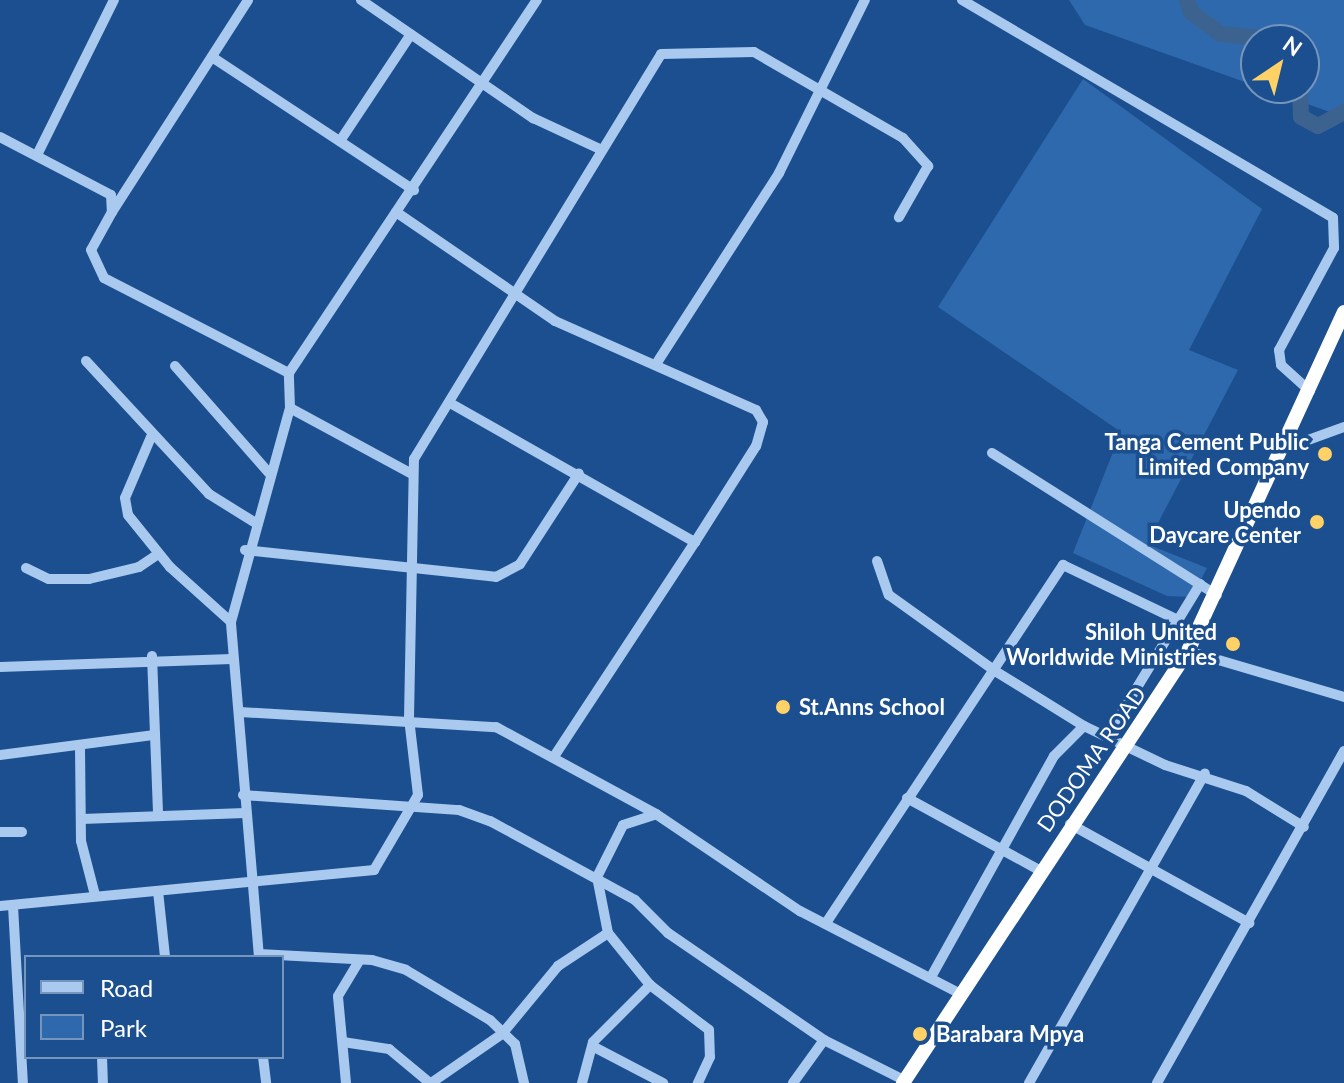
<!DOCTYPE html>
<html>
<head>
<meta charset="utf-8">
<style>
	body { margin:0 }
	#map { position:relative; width:1344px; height:1083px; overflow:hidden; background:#1b4f8f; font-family:Lato,sans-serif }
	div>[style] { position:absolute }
	.green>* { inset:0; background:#2e69ad }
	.river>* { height:16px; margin:-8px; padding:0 8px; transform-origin:8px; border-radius:8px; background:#3c6290 }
	.minor>* { height:10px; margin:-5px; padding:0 5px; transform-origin:5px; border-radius:5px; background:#a9c9ee }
	.highway>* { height:14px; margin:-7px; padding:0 7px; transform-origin:7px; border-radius:7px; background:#fff }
	.dots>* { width:22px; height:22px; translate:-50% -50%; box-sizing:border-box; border:4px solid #1b4f8f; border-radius:50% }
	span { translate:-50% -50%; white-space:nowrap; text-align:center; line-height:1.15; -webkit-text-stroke:7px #1b4f8f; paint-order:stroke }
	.poi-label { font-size:22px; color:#fff; font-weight:700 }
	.right { translate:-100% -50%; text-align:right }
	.left { translate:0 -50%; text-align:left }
	.street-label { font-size:22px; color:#fff }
	.legend { position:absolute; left:24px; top:955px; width:260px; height:104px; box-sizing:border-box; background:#1b4f8f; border:2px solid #7695bc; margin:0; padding:10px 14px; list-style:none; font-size:24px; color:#fff }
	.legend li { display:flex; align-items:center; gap:16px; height:40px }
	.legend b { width:40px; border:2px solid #7695bc }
	.north { position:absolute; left:1240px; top:24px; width:80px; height:80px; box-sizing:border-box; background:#1b4f8f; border:2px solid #7695bc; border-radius:50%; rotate:35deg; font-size:22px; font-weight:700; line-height:32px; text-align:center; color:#fff }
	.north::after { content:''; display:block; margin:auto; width:28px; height:36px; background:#ffd166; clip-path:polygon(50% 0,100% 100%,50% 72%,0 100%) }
</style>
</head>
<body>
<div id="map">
	<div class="green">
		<i style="clip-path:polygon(1069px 0,1344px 0,1344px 117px,1262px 88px,1304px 88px,1304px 40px,1256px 40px,1256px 86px,1085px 25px)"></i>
		<i style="clip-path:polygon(1083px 79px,1262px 209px,1189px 350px,1238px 370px,1147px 544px,1207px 568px,1192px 597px,1167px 596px,1073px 553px,1121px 432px,938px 307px)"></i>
	</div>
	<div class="river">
		<i style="left:1187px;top:0;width:13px;rotate:72deg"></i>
		<i style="left:1191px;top:12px;width:36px;rotate:37deg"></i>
		<i style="left:1220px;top:34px;width:61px;rotate:5.6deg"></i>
		<i style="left:1300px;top:88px;width:29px;rotate:88deg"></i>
		<i style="left:1301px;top:117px;width:19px;rotate:28deg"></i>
		<i style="left:1318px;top:126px;width:30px;rotate:-28deg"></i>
	</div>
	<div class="minor">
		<i style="left:361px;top:0;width:209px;rotate:34.5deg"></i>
		<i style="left:533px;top:118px;width:76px;rotate:24.9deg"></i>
		<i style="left:962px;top:0;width:430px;rotate:30.4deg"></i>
		<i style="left:1333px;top:218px;width:30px;rotate:88deg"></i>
		<i style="left:1334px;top:248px;width:116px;rotate:118.3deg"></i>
		<i style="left:1279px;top:350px;width:15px;rotate:82deg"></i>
		<i style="left:1281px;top:365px;width:39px;rotate:42deg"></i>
		<i style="left:212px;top:57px;width:242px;rotate:33.4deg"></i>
		<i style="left:0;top:137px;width:125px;rotate:27.6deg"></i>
		<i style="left:111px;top:195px;width:17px;rotate:87deg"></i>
		<i style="left:112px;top:212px;width:43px;rotate:118.9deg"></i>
		<i style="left:91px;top:250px;width:31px;rotate:65deg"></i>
		<i style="left:104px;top:278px;width:208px;rotate:27.2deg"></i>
		<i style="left:340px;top:141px;width:128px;rotate:-56.4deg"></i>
		<i style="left:37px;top:155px;width:173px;rotate:-63.6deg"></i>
		<i style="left:112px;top:212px;width:252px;rotate:-57.3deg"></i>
		<i style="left:396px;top:212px;width:193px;rotate:34.4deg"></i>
		<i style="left:555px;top:321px;width:220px;rotate:23.9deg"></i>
		<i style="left:756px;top:410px;width:14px;rotate:60deg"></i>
		<i style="left:763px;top:422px;width:25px;rotate:106deg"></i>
		<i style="left:756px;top:446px;width:114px;rotate:122.4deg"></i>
		<i style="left:86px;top:361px;width:181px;rotate:47.2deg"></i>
		<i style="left:209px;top:494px;width:53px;rotate:31.9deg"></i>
		<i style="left:658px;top:361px;width:224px;rotate:-57.2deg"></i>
		<i style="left:779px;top:173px;width:193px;rotate:-63.6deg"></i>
		<i style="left:175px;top:366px;width:142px;rotate:48.7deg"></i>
		<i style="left:450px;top:403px;width:282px;rotate:29.6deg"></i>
		<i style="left:695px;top:542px;width:257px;rotate:123.3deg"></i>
		<i style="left:290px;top:408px;width:139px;rotate:28.4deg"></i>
		<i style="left:151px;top:437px;width:66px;rotate:113.1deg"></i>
		<i style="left:125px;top:498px;width:17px;rotate:80deg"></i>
		<i style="left:128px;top:515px;width:67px;rotate:51.1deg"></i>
		<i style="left:170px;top:567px;width:82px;rotate:42deg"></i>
		<i style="left:1286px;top:448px;width:62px;rotate:-19.9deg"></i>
		<i style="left:992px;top:453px;width:266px;rotate:32.3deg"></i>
		<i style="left:245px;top:550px;width:252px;rotate:6.1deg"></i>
		<i style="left:496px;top:577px;width:27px;rotate:-28deg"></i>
		<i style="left:520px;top:564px;width:108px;rotate:-57deg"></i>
		<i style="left:877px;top:561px;width:36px;rotate:71deg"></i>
		<i style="left:889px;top:595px;width:130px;rotate:35.6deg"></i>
		<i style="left:995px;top:671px;width:105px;rotate:31.7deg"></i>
		<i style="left:1084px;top:726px;width:90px;rotate:25.7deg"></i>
		<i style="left:1165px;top:765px;width:85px;rotate:17.8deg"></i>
		<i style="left:1246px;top:791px;width:68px;rotate:31.8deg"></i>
		<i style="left:26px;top:568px;width:25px;rotate:26deg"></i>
		<i style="left:49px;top:579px;width:40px"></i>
		<i style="left:89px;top:579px;width:51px;rotate:-13.5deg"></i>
		<i style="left:139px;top:567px;width:23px;rotate:-34deg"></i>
		<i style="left:1188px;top:651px;width:163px;rotate:16.4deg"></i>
		<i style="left:152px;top:656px;width:157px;rotate:87.8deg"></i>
		<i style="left:0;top:667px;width:232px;rotate:-2deg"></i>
		<i style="left:240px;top:712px;width:256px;rotate:3.4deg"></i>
		<i style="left:496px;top:727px;width:182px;rotate:28.5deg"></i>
		<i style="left:656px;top:814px;width:174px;rotate:34deg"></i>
		<i style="left:800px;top:911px;width:179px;rotate:27.3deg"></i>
		<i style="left:1108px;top:735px;width:177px;rotate:-58.6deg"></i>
		<i style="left:80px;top:747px;width:94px;rotate:89.4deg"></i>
		<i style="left:81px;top:841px;width:56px;rotate:75.5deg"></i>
		<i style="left:0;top:755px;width:156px;rotate:-7.4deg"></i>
		<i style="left:243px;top:795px;width:217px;rotate:4deg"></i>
		<i style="left:459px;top:810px;width:33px;rotate:20deg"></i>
		<i style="left:490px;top:821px;width:165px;rotate:28.6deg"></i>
		<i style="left:635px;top:900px;width:47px;rotate:45deg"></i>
		<i style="left:668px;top:933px;width:189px;rotate:34.4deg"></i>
		<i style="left:824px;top:1040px;width:89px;rotate:26.6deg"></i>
		<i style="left:907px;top:798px;width:153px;rotate:28.6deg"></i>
		<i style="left:82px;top:819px;width:163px;rotate:-2.1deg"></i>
		<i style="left:1070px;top:824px;width:205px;rotate:28.9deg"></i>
		<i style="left:0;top:832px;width:22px"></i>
		<i style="left:158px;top:891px;width:66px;rotate:83.9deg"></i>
		<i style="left:0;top:906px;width:376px;rotate:-5.5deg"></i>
		<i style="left:374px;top:870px;width:87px;rotate:-59.6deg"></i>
		<i style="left:418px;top:795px;width:78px;rotate:-96.7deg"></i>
		<i style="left:409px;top:718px;width:259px;rotate:-88.9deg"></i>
		<i style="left:414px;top:459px;width:474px;rotate:-58.6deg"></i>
		<i style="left:661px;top:54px;width:93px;rotate:-1.2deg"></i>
		<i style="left:754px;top:52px;width:172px;rotate:30deg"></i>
		<i style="left:903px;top:138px;width:38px;rotate:48deg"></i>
		<i style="left:928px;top:166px;width:59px;rotate:119.6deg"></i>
		<i style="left:13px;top:906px;width:177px;rotate:86.8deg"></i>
		<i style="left:828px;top:920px;width:426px;rotate:-56.5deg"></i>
		<i style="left:1063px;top:565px;width:127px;rotate:25.6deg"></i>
		<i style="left:608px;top:933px;width:67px;rotate:51.1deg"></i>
		<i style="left:650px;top:985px;width:74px;rotate:37.3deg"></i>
		<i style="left:709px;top:1030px;width:27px;rotate:88deg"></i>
		<i style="left:710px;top:1057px;width:29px;rotate:115deg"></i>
		<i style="left:259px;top:954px;width:113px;rotate:3deg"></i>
		<i style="left:372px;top:960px;width:35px;rotate:16deg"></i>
		<i style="left:406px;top:970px;width:98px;rotate:30.8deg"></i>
		<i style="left:490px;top:1020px;width:35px;rotate:44deg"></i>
		<i style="left:515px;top:1044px;width:40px;rotate:77deg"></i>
		<i style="left:259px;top:957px;width:336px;rotate:-94.8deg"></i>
		<i style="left:231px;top:622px;width:222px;rotate:-74.6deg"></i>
		<i style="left:290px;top:408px;width:35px;rotate:-92deg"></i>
		<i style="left:289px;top:373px;width:448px;rotate:-56.4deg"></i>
		<i style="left:931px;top:977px;width:253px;rotate:-60.9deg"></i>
		<i style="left:1054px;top:756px;width:42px;rotate:-45deg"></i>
		<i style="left:343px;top:1042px;width:47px;rotate:8.7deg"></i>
		<i style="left:389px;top:1049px;width:53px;rotate:39.7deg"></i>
		<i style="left:596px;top:1048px;width:76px;rotate:27.6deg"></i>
		<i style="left:102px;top:1057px;width:26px;rotate:88deg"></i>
		<i style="left:263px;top:1057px;width:26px;rotate:83deg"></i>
		<i style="left:346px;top:1083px;width:87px;rotate:-95.3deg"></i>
		<i style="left:338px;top:996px;width:41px;rotate:-59deg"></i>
		<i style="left:431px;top:1083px;width:86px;rotate:-34.6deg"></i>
		<i style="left:502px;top:1034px;width:88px;rotate:-50.5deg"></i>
		<i style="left:558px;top:966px;width:60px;rotate:-33.4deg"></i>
		<i style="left:608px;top:933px;width:57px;rotate:-101.1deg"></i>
		<i style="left:597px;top:877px;width:58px;rotate:-63.4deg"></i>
		<i style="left:623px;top:825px;width:35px;rotate:-18deg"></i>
		<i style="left:582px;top:1083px;width:42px;rotate:-75deg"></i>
		<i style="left:593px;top:1042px;width:81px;rotate:-45deg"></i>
		<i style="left:793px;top:1083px;width:53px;rotate:-54.2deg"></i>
		<i style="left:1029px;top:1083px;width:356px;rotate:-60.4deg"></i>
		<i style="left:1157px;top:1083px;width:381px;rotate:-60.6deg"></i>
	</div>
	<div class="highway">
		<i style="left:903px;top:1083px;width:518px;rotate:-56.59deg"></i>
		<i style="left:1188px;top:651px;width:373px;rotate:-65.3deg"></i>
	</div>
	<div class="dots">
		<i style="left:1325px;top:454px;background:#ffd166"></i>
		<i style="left:1317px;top:522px;background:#ffd166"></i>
		<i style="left:1233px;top:644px;background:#ffd166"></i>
		<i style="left:783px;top:707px;background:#ffd166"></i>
		<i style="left:920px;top:1034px;background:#ffd166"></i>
	</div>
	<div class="poi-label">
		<span class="right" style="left:1309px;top:454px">Tanga Cement Public<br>Limited Company</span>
		<span class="right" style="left:1301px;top:522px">Upendo<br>Daycare Center</span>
		<span class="right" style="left:1217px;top:644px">Shiloh United<br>Worldwide Ministries</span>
		<span class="left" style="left:799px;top:707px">St.Anns School</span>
		<span class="left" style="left:936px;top:1034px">Barabara Mpya</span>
	</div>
	<div class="street-label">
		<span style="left:1091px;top:759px;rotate:-55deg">DODOMA ROAD</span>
	</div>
	<ul class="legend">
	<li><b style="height:10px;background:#a9c9ee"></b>Road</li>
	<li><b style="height:22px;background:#2e69ad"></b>Park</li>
	</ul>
	<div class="north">N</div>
</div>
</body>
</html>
